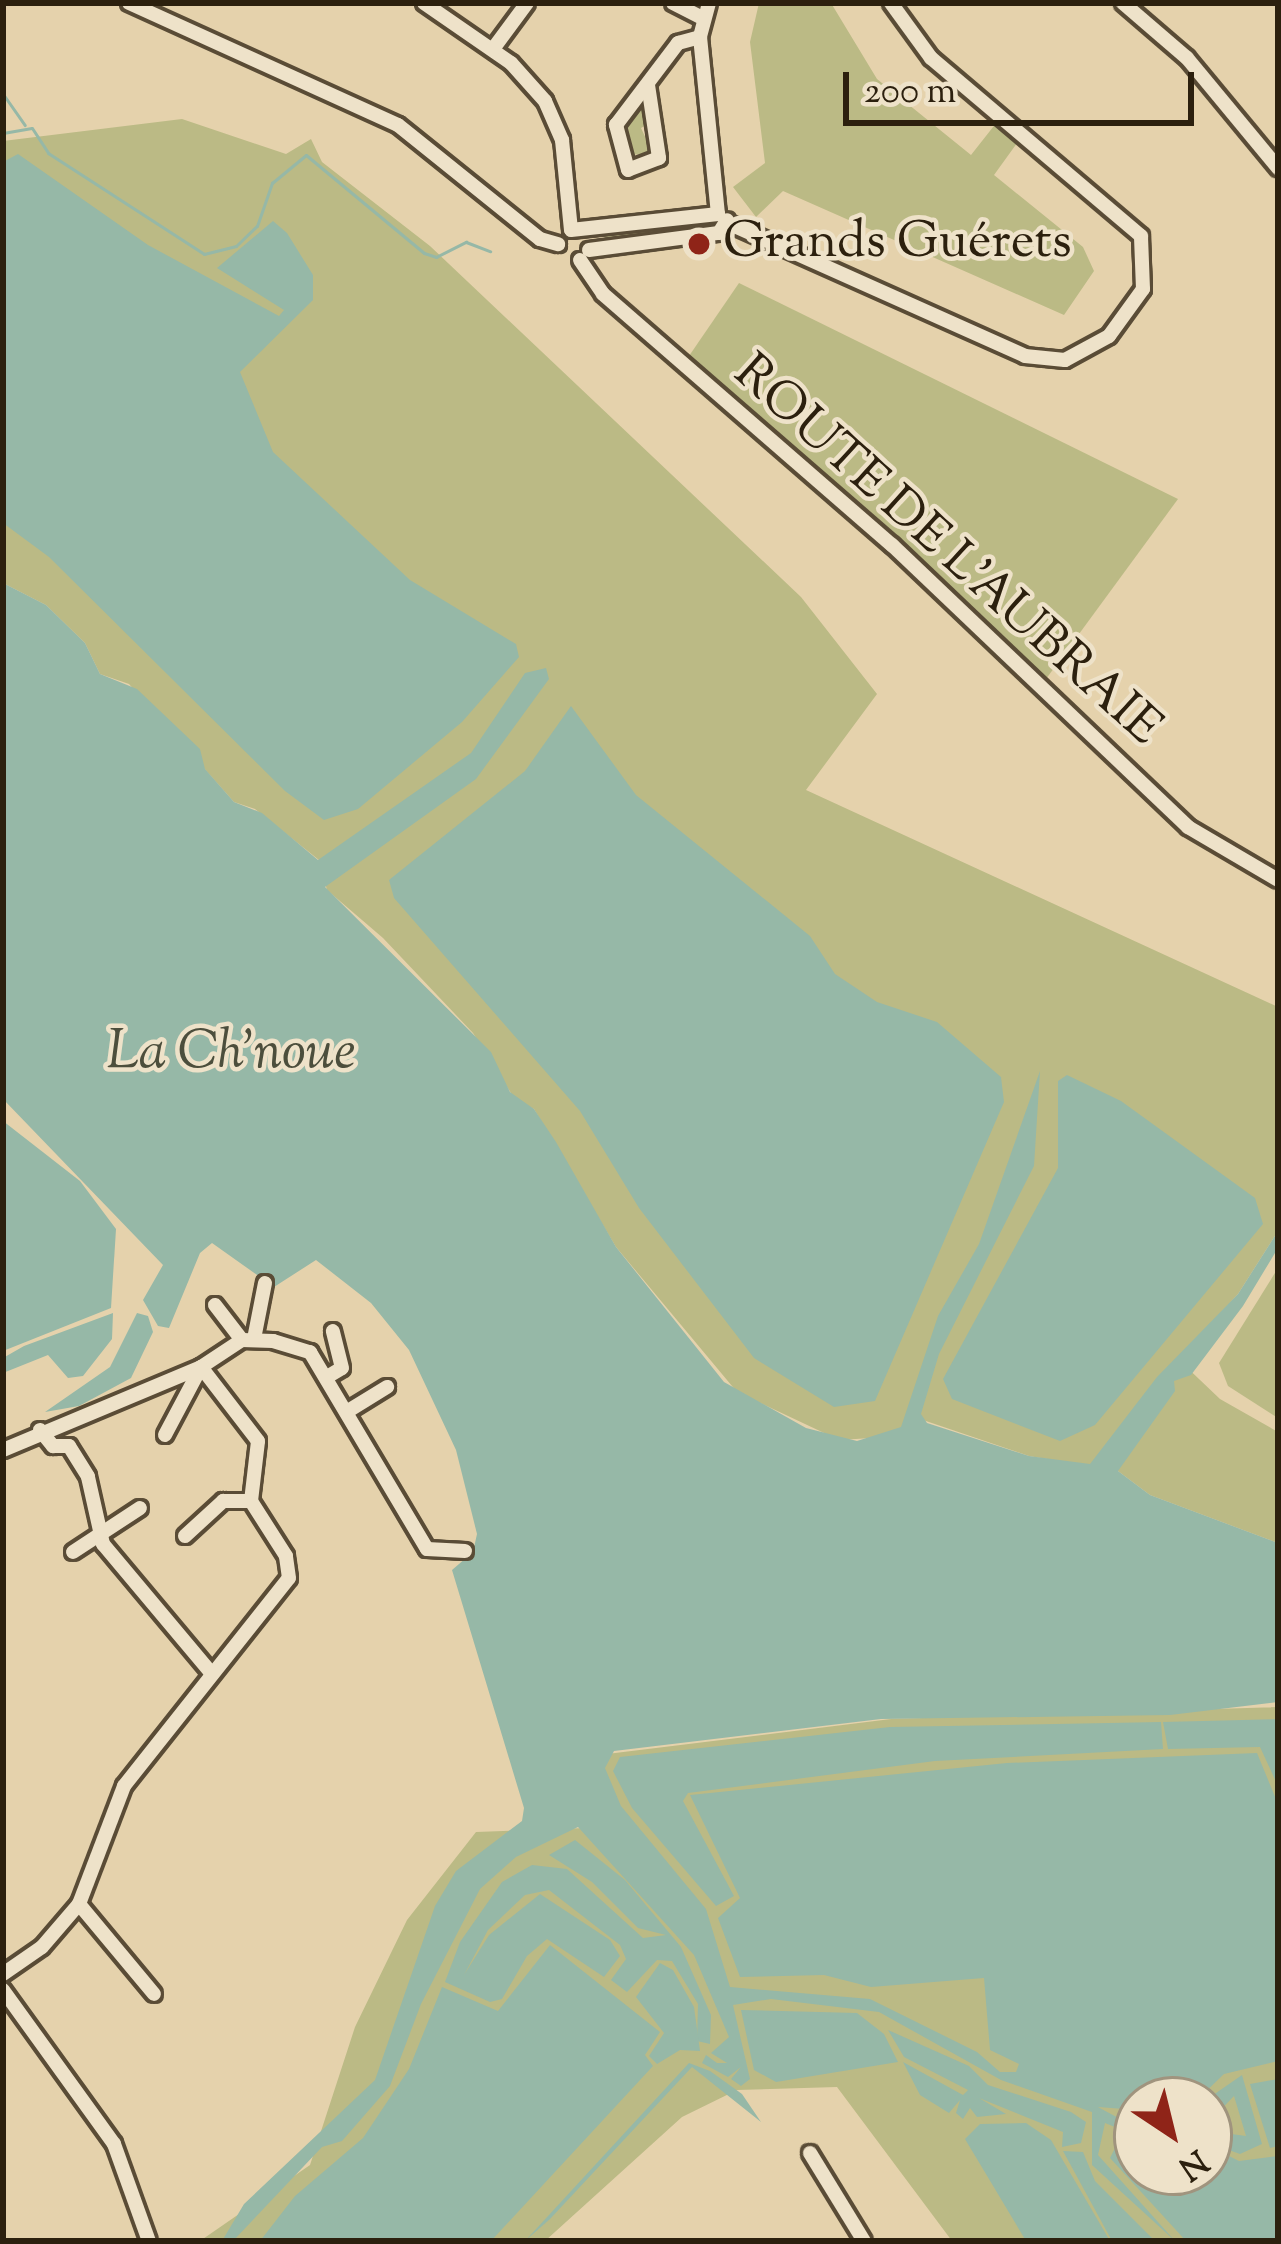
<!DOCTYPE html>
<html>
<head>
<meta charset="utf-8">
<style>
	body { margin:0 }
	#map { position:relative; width:1281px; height:2244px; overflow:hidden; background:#e5d2ac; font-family:"Sorts Mill Goudy",serif }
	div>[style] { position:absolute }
	.green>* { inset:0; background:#bbba85 }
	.water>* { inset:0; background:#96b8a7 }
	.stream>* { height:3px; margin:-1.5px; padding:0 1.5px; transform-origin:1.5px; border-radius:1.5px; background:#96b8a7 }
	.roads { filter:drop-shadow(3px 0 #5a4c36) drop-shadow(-3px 0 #5a4c36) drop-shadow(0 3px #5a4c36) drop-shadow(0 -3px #5a4c36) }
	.minor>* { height:14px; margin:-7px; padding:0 7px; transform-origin:7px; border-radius:7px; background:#eee2c9 }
	.dots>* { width:33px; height:33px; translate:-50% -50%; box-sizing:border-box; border:6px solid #eee2c9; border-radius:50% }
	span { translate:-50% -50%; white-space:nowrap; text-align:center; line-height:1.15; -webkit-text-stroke:9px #eee2c9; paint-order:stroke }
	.poi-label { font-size:51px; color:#2c200e }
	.left { translate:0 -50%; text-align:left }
	.street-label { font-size:51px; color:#2c200e }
	.water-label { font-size:54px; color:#4c4e3c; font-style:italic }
	.frame { position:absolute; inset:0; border:6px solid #2c200e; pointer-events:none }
	.north { position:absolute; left:1113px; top:2076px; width:120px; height:120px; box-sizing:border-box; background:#eee2c9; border:3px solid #a0947e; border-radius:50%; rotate:145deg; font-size:33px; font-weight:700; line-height:48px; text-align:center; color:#2c200e }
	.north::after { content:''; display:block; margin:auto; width:42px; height:54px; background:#8f2418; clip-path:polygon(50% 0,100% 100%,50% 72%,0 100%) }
	.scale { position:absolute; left:843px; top:72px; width:351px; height:54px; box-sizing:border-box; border:6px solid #2c200e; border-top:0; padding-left:15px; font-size:36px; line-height:42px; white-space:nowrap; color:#2c200e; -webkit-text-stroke:9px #eee2c9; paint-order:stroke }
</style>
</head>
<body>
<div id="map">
	<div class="green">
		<i style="clip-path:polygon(759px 3px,831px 3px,877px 79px,971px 155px,997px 122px,1020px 139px,994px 175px,1083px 247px,1094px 271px,1064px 315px,783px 191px,756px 217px,733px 187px,765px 163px,750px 42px)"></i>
		<i style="clip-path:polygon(643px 102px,648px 124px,641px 128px,655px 158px,649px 164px,647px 154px,623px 155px,632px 152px,629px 136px,621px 137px)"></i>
		<i style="clip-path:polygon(182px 119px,286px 154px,311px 139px,322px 162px,430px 246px,801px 597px,877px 694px,806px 790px,1278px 1007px,1278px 1231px,1238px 1294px,1178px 1359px,1220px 1399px,1278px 1432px,1278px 1543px,1150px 1495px,1118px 1471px,1029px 1456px,923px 1420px,888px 1437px,839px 1440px,737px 1392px,616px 1247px,534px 1109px,516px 1101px,473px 1033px,383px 938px,327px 890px,319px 860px,255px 809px,234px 802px,129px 684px,100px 674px,85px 643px,46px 605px,3px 583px,3px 141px)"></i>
		<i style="clip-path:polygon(719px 220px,606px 242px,604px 235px,701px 223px)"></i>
		<i style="clip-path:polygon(739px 283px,1178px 499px,1046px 679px,689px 356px)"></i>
		<i style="clip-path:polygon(1278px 1268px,1278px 1418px,1228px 1386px,1219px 1363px)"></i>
		<i style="clip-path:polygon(evenodd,1278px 1707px,1278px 2241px,952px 2241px,837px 2087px,737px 2090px,682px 2117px,545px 2241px,200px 2241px,310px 2165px,355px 2027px,407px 1920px,476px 1832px,586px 1828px,607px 1754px,891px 1719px,1278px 1707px,1137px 2100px,1209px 2100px,1209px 2172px,1137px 2172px,1137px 2100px)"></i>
	</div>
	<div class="water">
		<i style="clip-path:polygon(18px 154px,148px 245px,279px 316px,284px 310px,217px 268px,273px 221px,287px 233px,313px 275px,313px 300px,240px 372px,273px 452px,410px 580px,516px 644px,519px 657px,462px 722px,358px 809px,324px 820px,285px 791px,49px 557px,3px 523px,3px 162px)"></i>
		<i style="clip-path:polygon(3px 583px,46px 605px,85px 643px,100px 674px,137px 689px,200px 749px,205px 769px,234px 802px,262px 813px,318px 860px,471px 753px,525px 673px,546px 668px,549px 679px,476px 779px,325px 887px,491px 1052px,510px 1092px,534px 1109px,556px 1142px,616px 1247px,724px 1382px,806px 1428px,857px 1441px,901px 1427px,938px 1316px,979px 1244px,1040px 1071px,1034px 1166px,939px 1354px,921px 1414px,927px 1423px,1029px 1456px,1090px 1464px,1157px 1377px,1238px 1294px,1278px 1231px,1278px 1248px,1243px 1306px,1191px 1375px,1174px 1381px,1175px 1391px,1118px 1471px,1150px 1495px,1278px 1543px,1278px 1702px,1170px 1715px,881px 1719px,614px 1751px,605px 1768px,621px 1806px,706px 1909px,730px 1987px,870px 1999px,977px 2052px,1000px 2072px,1016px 2072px,1019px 2064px,990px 2050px,984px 1978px,871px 1987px,824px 1975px,740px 1977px,718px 1918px,740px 1898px,690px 1795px,1007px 1763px,1257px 1753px,1278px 1804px,1278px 2061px,1224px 2074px,1197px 2100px,1137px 2100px,1137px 2110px,1098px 2107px,1137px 2128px,1137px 2136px,1105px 2123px,1098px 2155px,1175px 2241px,1092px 2165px,1092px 2112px,1001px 2080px,879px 2012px,771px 1999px,733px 2005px,750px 2079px,741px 2086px,731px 2079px,741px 2067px,728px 2077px,702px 2063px,706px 2055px,717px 2063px,727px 2063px,711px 2053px,729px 2037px,694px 1955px,578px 1827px,516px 1857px,480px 1889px,421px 2004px,390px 2086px,342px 2141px,322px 2147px,233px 2241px,222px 2241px,244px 2204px,375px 2080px,435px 1906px,456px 1871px,522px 1821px,524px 1808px,452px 1570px,473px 1552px,477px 1534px,456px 1450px,409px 1350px,371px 1303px,316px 1260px,274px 1287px,212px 1243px,200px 1253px,169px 1328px,158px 1326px,143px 1300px,163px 1265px,3px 1099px)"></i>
		<i style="clip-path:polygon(571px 706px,636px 795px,810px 936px,835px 974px,877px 1002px,937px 1022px,1001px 1077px,1004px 1102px,875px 1401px,834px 1407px,754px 1358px,639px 1208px,580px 1111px,394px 898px,389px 880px,525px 771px)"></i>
		<i style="clip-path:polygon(1067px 1075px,1121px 1101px,1255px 1198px,1263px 1224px,1095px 1425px,1060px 1441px,952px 1399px,943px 1379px,1058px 1168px,1058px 1081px)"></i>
		<i style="clip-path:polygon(3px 1121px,80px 1181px,116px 1229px,111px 1308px,3px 1351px)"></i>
		<i style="clip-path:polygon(113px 1313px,112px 1339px,83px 1376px,68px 1378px,48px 1355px,3px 1373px,3px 1358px,24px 1346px)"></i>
		<i style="clip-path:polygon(137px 1313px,148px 1316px,153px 1332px,131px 1378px,79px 1406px,45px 1412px,110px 1367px)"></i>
		<i style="clip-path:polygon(1278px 1719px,1278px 1786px,1260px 1747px,1168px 1749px,1163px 1722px)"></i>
		<i style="clip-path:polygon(1161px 1722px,1163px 1749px,935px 1761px,688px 1793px,683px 1801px,734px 1896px,716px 1906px,632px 1808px,613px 1771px,620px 1757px,890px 1727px)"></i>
		<i style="clip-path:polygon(575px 1840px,625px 1880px,681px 1947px,711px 2015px,710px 2044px,697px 2041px,698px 2004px,672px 1961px,657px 1960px,627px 1992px,611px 1980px,626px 1959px,620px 1945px,549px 1890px,525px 1895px,488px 1930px,464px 1975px,489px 1935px,540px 1894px,610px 1940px,620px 1956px,604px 1977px,547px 1939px,527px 1956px,502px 1999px,490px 2002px,445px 1982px,460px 1942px,502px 1882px,532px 1865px,567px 1869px,643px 1938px,666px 1935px,638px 1928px,592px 1882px,549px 1855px)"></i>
		<i style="clip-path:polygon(550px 1945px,660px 2032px,645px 2055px,653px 2066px,491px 2241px,260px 2241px,295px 2196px,363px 2138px,409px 2069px,442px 1987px,498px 2011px)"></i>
		<i style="clip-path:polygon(660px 1963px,673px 1970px,694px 2007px,700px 2051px,680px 2050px,657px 2064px,649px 2056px,664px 2033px,636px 1997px)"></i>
		<i style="clip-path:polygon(741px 2010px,857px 2013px,884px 2034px,898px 2062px,776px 2082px,754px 2070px)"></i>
		<i style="clip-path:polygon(888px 2030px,969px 2066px,988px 2085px,1071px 2112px,1086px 2122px,1081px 2143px,1062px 2147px,1063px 2132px,979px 2098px,1006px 2114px,977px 2117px,970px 2108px,963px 2119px,956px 2113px,960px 2100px,949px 2113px,920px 2095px,903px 2062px,963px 2095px,968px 2090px,904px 2057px)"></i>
		<i style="clip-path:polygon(689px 2063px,710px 2071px,742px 2094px,761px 2122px,692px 2067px,550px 2219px,525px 2241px)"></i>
		<i style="clip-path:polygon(1242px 2075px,1262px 2144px,1240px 2154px,1209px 2143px,1209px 2131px,1246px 2136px,1234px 2096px,1209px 2122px,1206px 2100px)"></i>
		<i style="clip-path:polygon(1278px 2079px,1278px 2146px,1270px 2148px,1250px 2084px)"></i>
		<i style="clip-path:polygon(1026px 2123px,1051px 2140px,1110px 2241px,1026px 2241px,965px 2139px,980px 2124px)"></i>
		<i style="clip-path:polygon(1137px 2143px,1137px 2172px,1209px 2172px,1213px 2148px,1239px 2161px,1278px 2156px,1278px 2238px,1186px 2241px,1110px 2158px,1116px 2146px)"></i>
		<i style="clip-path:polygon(1063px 2151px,1083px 2152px,1095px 2181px,1155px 2241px,1112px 2241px)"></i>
	</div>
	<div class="stream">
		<i style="left:3px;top:94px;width:38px;rotate:55deg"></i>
		<i style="left:3px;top:133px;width:29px;rotate:-10deg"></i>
		<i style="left:32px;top:128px;width:30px;rotate:57deg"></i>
		<i style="left:48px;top:153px;width:186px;rotate:32.9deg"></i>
		<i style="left:204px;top:254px;width:33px;rotate:-14deg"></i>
		<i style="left:236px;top:246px;width:29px;rotate:-44deg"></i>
		<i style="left:257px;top:226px;width:46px;rotate:-70.8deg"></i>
		<i style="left:272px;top:183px;width:44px;rotate:-39.5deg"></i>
		<i style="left:306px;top:155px;width:153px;rotate:39.7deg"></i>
		<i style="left:424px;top:253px;width:13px;rotate:18deg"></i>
		<i style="left:436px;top:257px;width:34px;rotate:-27deg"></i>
		<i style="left:466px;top:242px;width:26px;rotate:21deg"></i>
	</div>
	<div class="roads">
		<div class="minor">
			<i style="left:129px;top:3px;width:295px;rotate:24.4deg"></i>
			<i style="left:398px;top:125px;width:182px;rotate:38.8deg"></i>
			<i style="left:540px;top:239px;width:19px;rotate:16deg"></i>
			<i style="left:424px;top:3px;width:106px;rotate:34.6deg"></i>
			<i style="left:511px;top:63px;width:51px;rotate:48.2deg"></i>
			<i style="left:545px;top:101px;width:43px;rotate:66.4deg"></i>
			<i style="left:562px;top:140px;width:90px;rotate:84.3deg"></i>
			<i style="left:673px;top:3px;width:33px;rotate:27deg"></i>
			<i style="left:709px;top:3px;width:35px;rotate:105deg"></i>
			<i style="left:700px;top:37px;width:178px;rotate:84.2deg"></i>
			<i style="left:1123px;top:3px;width:84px;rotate:40.7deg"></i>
			<i style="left:1187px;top:58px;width:143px;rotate:50.4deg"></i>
			<i style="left:493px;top:49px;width:57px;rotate:-53.5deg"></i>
			<i style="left:648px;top:85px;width:74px;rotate:81.4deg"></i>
			<i style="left:659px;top:158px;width:33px;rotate:159deg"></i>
			<i style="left:628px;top:170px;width:47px;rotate:-104.9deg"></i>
			<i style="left:616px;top:125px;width:103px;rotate:-52.9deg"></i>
			<i style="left:678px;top:43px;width:23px;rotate:-15deg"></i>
			<i style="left:728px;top:223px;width:325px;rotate:24.1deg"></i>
			<i style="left:1025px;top:356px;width:40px;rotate:5.7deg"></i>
			<i style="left:1065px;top:360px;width:50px;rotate:-28.6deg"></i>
			<i style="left:1109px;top:336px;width:58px;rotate:-54.1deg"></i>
			<i style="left:1143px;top:289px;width:53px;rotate:-92.2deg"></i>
			<i style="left:1141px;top:236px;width:275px;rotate:-139.7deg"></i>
			<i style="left:931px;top:58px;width:68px;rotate:-126deg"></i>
			<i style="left:571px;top:230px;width:148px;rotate:-6.2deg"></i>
			<i style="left:589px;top:250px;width:131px;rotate:-7.5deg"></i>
			<i style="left:719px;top:233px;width:15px;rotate:-58deg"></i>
			<i style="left:580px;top:260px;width:41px;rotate:55.9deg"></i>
			<i style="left:603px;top:294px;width:383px;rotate:41deg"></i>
			<i style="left:892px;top:545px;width:409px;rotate:43.6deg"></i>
			<i style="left:1188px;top:827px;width:104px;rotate:30.5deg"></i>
			<i style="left:215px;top:1305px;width:44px;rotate:52.4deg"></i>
			<i style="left:254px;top:1339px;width:57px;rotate:-78.9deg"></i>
			<i style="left:327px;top:1377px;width:17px;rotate:-31deg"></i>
			<i style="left:342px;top:1368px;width:38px;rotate:-104deg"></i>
			<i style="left:348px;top:1411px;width:46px;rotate:-31.6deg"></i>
			<i style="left:40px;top:1430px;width:21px;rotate:51deg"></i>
			<i style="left:53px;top:1446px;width:16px"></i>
			<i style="left:69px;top:1446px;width:36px;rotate:58deg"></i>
			<i style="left:88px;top:1477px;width:69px;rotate:77.4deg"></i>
			<i style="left:103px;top:1544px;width:170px;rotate:50deg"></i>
			<i style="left:3px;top:1450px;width:215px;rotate:-22.7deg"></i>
			<i style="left:201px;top:1367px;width:49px;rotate:-33.4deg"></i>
			<i style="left:242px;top:1340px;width:31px;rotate:2deg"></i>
			<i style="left:273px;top:1341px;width:39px;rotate:17deg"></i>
			<i style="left:310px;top:1352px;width:229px;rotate:59.3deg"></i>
			<i style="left:427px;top:1549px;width:38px;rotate:3deg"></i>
			<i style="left:185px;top:1536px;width:52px;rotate:-42.6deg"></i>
			<i style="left:223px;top:1501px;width:28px"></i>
			<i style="left:73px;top:1552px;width:80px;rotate:-33.3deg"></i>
			<i style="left:79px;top:1904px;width:117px;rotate:50.2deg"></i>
			<i style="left:3px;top:1974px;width:47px;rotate:-34.7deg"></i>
			<i style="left:42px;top:1947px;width:57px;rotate:-49.3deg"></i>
			<i style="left:79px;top:1904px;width:126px;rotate:-69.1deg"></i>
			<i style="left:124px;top:1786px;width:265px;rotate:-51.6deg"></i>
			<i style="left:289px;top:1578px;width:22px;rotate:-98deg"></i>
			<i style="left:286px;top:1556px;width:65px;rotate:-122.5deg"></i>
			<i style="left:251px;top:1501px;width:60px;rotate:-83.3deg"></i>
			<i style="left:258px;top:1441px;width:93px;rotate:-127.6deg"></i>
			<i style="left:201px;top:1367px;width:77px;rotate:117.9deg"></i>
			<i style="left:3px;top:1990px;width:190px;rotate:54.2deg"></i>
			<i style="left:114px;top:2144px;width:103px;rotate:70.2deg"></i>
			<i style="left:810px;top:2153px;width:103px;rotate:58.5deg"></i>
		</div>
	</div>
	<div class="dots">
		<i style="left:699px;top:244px;background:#8f2418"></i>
	</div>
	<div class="poi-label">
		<span class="left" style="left:723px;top:244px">Grands Guérets</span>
	</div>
	<div class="street-label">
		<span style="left:946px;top:552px;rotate:42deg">ROUTE DE L'AUBRAIE</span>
	</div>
	<div class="water-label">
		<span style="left:231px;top:1054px">La Ch'noue</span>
	</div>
	<div class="frame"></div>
	<div class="north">N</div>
	<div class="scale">200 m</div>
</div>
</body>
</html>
